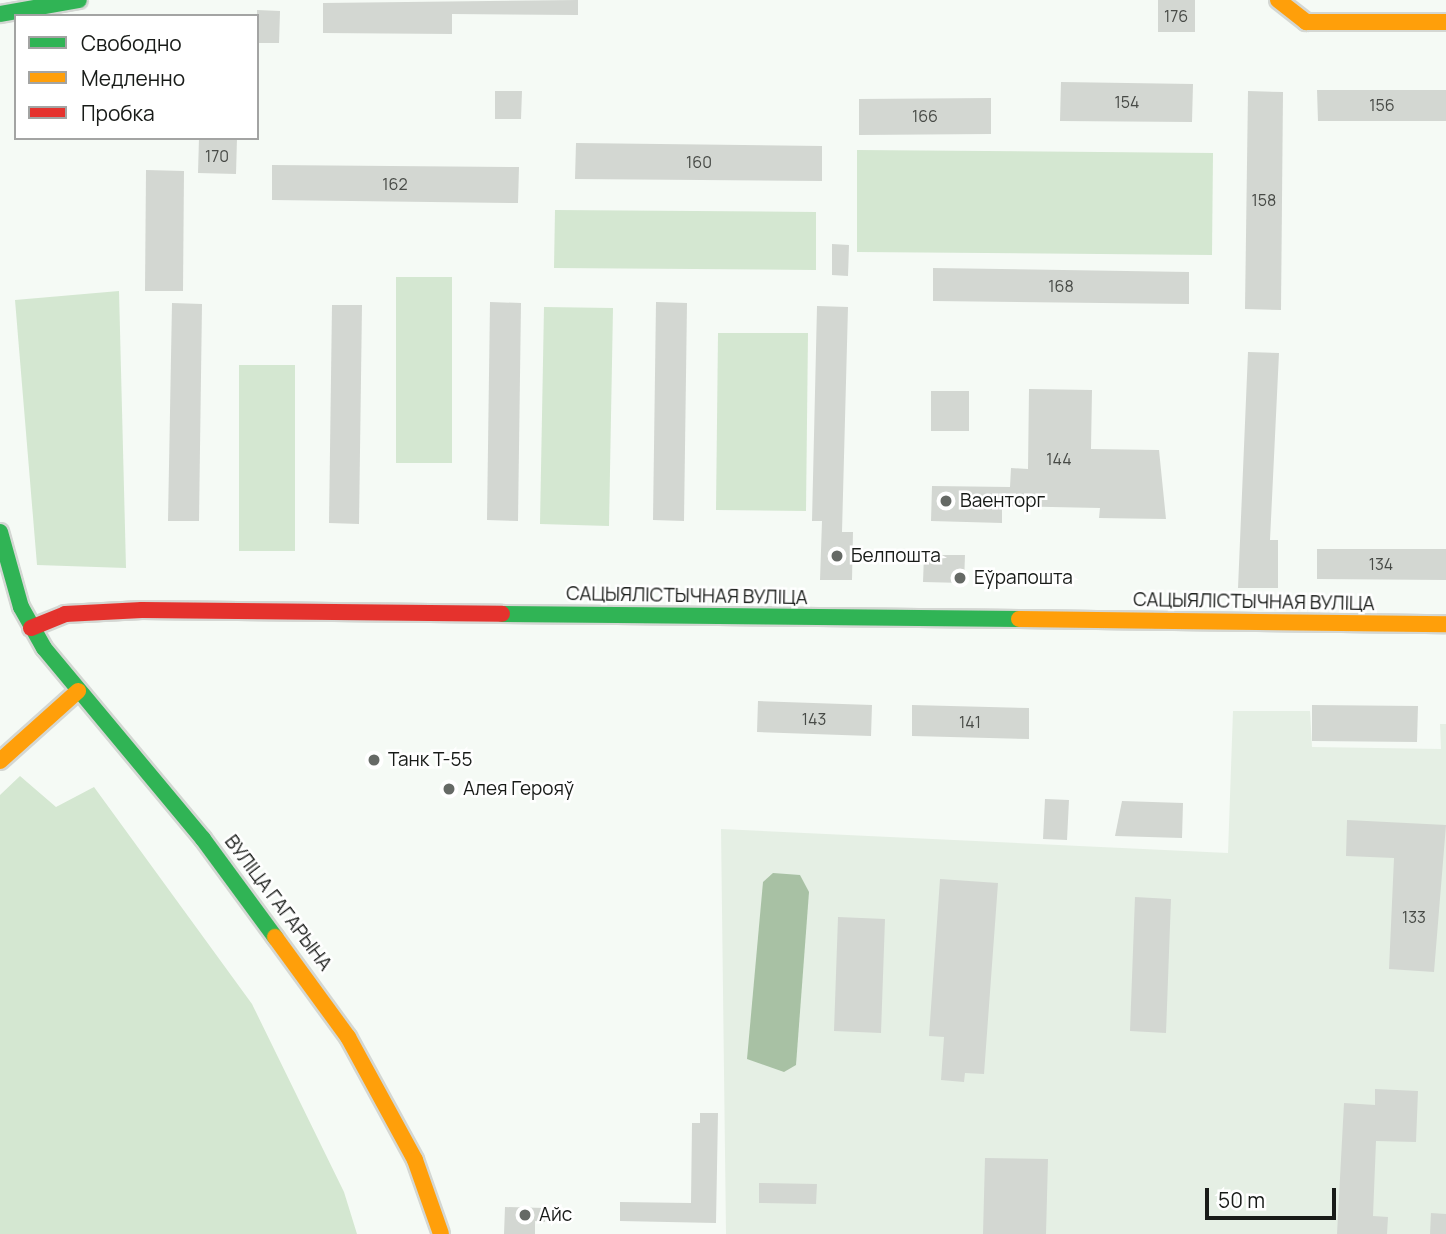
<!DOCTYPE html>
<html>
<head>
<meta charset="utf-8">
<style>
	body { margin:0 }
	#map { position:relative; width:1446px; height:1234px; overflow:hidden; background:#f5faf5; font-family:Manrope,sans-serif }
	div>[style] { position:absolute }
	.built>* { inset:0; background:#e5efe4 }
	.green>* { inset:0; background:#d4e7d1 }
	.water>* { inset:0; background:#a8c1a4 }
	.building>* { inset:0; background:#d3d7d2 }
	.roads { filter:drop-shadow(2px 0 #d4d7d3) drop-shadow(-2px 0 #d4d7d3) drop-shadow(0 2px #d4d7d3) drop-shadow(0 -2px #d4d7d3) }
	.fast>* { height:16px; margin:-8px; padding:0 8px; transform-origin:8px; border-radius:8px; background:#30b455 }
	.slow>* { height:16px; margin:-8px; padding:0 8px; transform-origin:8px; border-radius:8px; background:#ff9f0a }
	.jam>* { height:16px; margin:-8px; padding:0 8px; transform-origin:8px; border-radius:8px; background:#e5322d }
	.dots>* { width:19px; height:19px; translate:-50% -50%; box-sizing:border-box; border:4px solid #fff; border-radius:50% }
	span { translate:-50% -50%; white-space:nowrap; text-align:center; line-height:1.15; -webkit-text-stroke:5px #fff; paint-order:stroke }
	.number-label { font-size:16px; color:#474a46 }
	.number-label span { -webkit-text-stroke-width:0 }
	.poi-label { font-size:19px; color:#181b18 }
	.left { translate:0 -50%; text-align:left }
	.street-label { font-size:19px; color:#181b18 }
	.legend { position:absolute; left:14px; top:14px; width:245px; height:126px; box-sizing:border-box; background:#fff; border:2px solid #a3a4a3; margin:0; padding:9px 12px; list-style:none; font-size:21px; color:#181b18 }
	.legend li { display:flex; align-items:center; gap:14px; height:35px }
	.legend b { width:35px; border:2px solid #a3a4a3 }
	.scale { position:absolute; left:1205px; top:1188px; width:131px; height:32px; box-sizing:border-box; border:4px solid #181b18; border-top:0; padding-left:9px; font-size:21px; line-height:24px; white-space:nowrap; color:#181b18; -webkit-text-stroke:5px #fff; paint-order:stroke }
</style>
</head>
<body>
<div id="map">
	<div class="built">
		<i style="clip-path:polygon(1233px 711px,1310px 711px,1312px 747px,1441px 749px,1440px 724px,1446px 724px,1446px 1234px,726px 1234px,721px 829px,1228px 853px)"></i>
	</div>
	<div class="green">
		<i style="clip-path:polygon(857px 150px,1213px 153px,1212px 255px,857px 252px)"></i>
		<i style="clip-path:polygon(555px 210px,816px 212px,816px 270px,554px 268px)"></i>
		<i style="clip-path:polygon(396px 277px,452px 277px,452px 463px,396px 463px)"></i>
		<i style="clip-path:polygon(119px 291px,126px 568px,37px 565px,15px 300px)"></i>
		<i style="clip-path:polygon(544px 307px,613px 308px,609px 526px,540px 524px)"></i>
		<i style="clip-path:polygon(718px 333px,808px 333px,806px 511px,716px 510px)"></i>
		<i style="clip-path:polygon(239px 365px,295px 365px,295px 551px,239px 551px)"></i>
		<i style="clip-path:polygon(20px 776px,56px 807px,94px 787px,252px 1004px,344px 1192px,357px 1234px,0 1234px,0 795px)"></i>
	</div>
	<div class="water">
		<i style="clip-path:polygon(773px 873px,800px 875px,809px 892px,796px 1065px,784px 1072px,747px 1059px,763px 882px)"></i>
	</div>
	<div class="building">
		<i style="clip-path:polygon(578px 0,578px 15px,452px 14px,452px 34px,323px 33px,323px 3px)"></i>
		<i style="clip-path:polygon(1158px 0,1195px 0,1195px 32px,1158px 32px)"></i>
		<i style="clip-path:polygon(257px 10px,280px 11px,279px 43px,257px 43px)"></i>
		<i style="clip-path:polygon(1061px 82px,1193px 84px,1192px 122px,1060px 121px)"></i>
		<i style="clip-path:polygon(1317px 90px,1446px 90px,1446px 121px,1318px 121px)"></i>
		<i style="clip-path:polygon(495px 91px,522px 91px,521px 119px,495px 119px)"></i>
		<i style="clip-path:polygon(1248px 91px,1283px 92px,1281px 310px,1245px 309px)"></i>
		<i style="clip-path:polygon(991px 98px,991px 134px,859px 135px,859px 99px)"></i>
		<i style="clip-path:polygon(199px 138px,237px 138px,236px 174px,198px 173px)"></i>
		<i style="clip-path:polygon(576px 143px,822px 146px,822px 181px,575px 179px)"></i>
		<i style="clip-path:polygon(272px 165px,519px 167px,518px 203px,272px 200px)"></i>
		<i style="clip-path:polygon(146px 170px,184px 171px,183px 291px,145px 291px)"></i>
		<i style="clip-path:polygon(832px 244px,849px 245px,848px 276px,832px 275px)"></i>
		<i style="clip-path:polygon(933px 268px,1189px 272px,1189px 304px,933px 301px)"></i>
		<i style="clip-path:polygon(490px 302px,521px 303px,518px 521px,487px 520px)"></i>
		<i style="clip-path:polygon(656px 302px,687px 303px,684px 521px,653px 520px)"></i>
		<i style="clip-path:polygon(172px 303px,202px 304px,199px 521px,168px 521px)"></i>
		<i style="clip-path:polygon(332px 305px,362px 305px,359px 524px,329px 523px)"></i>
		<i style="clip-path:polygon(817px 306px,848px 307px,842px 532px,853px 532px,852px 580px,820px 580px,822px 521px,812px 521px)"></i>
		<i style="clip-path:polygon(1248px 352px,1279px 353px,1270px 540px,1278px 540px,1278px 588px,1238px 588px)"></i>
		<i style="clip-path:polygon(1029px 389px,1092px 390px,1091px 449px,1159px 450px,1166px 519px,1099px 518px,1100px 508px,1002px 506px,1002px 523px,931px 521px,932px 486px,1010px 487px,1011px 468px,1028px 469px)"></i>
		<i style="clip-path:polygon(931px 391px,969px 391px,969px 431px,931px 431px)"></i>
		<i style="clip-path:polygon(1317px 549px,1446px 549px,1446px 580px,1317px 579px)"></i>
		<i style="clip-path:polygon(924px 555px,965px 555px,964px 583px,923px 582px)"></i>
		<i style="clip-path:polygon(758px 701px,872px 705px,871px 736px,757px 732px)"></i>
		<i style="clip-path:polygon(912px 705px,1029px 708px,1029px 739px,912px 736px)"></i>
		<i style="clip-path:polygon(1312px 705px,1418px 706px,1417px 742px,1312px 741px)"></i>
		<i style="clip-path:polygon(1045px 799px,1069px 800px,1067px 840px,1043px 839px)"></i>
		<i style="clip-path:polygon(1122px 801px,1183px 803px,1182px 838px,1115px 836px)"></i>
		<i style="clip-path:polygon(1347px 820px,1446px 825px,1434px 972px,1389px 969px,1394px 858px,1346px 856px)"></i>
		<i style="clip-path:polygon(940px 879px,998px 883px,984px 1074px,965px 1073px,964px 1082px,941px 1080px,944px 1037px,929px 1036px)"></i>
		<i style="clip-path:polygon(1135px 897px,1171px 899px,1166px 1033px,1130px 1031px)"></i>
		<i style="clip-path:polygon(838px 917px,885px 919px,881px 1033px,834px 1031px)"></i>
		<i style="clip-path:polygon(1375px 1089px,1418px 1091px,1416px 1142px,1376px 1141px,1373px 1216px,1388px 1217px,1387px 1234px,1337px 1234px,1344px 1103px,1375px 1105px)"></i>
		<i style="clip-path:polygon(700px 1113px,718px 1113px,716px 1223px,620px 1221px,620px 1202px,691px 1203px,692px 1123px,700px 1123px)"></i>
		<i style="clip-path:polygon(985px 1158px,1048px 1159px,1046px 1234px,983px 1234px)"></i>
		<i style="clip-path:polygon(759px 1183px,817px 1184px,816px 1204px,759px 1203px)"></i>
		<i style="clip-path:polygon(505px 1207px,545px 1208px,545px 1222px,535px 1221px,535px 1234px,504px 1234px)"></i>
		<i style="clip-path:polygon(1431px 1213px,1446px 1214px,1446px 1234px,1430px 1234px)"></i>
	</div>
	<div class="roads">
		<div class="fast">
			<i style="left:0;top:14px;width:80px;rotate:-10deg"></i>
			<i style="left:0;top:532px;width:78px;rotate:74.4deg"></i>
			<i style="left:21px;top:607px;width:47px;rotate:60.7deg"></i>
			<i style="left:44px;top:648px;width:249px;rotate:50.2deg"></i>
			<i style="left:203px;top:839px;width:122px;rotate:53.7deg"></i>
			<i style="left:502px;top:614px;width:517px;rotate:0.55deg"></i>
		</div>
		<div class="slow">
			<i style="left:1278px;top:0;width:36px;rotate:38deg"></i>
			<i style="left:1306px;top:22px;width:140px"></i>
			<i style="left:1019px;top:619px;width:427px;rotate:0.7deg"></i>
			<i style="left:0;top:761px;width:105px;rotate:-41.9deg"></i>
			<i style="left:275px;top:937px;width:124px;rotate:53.9deg"></i>
			<i style="left:348px;top:1037px;width:140px;rotate:61.4deg"></i>
			<i style="left:415px;top:1160px;width:78px;rotate:70.6deg"></i>
		</div>
		<div class="jam">
			<i style="left:31px;top:628px;width:37px;rotate:-22deg"></i>
			<i style="left:65px;top:614px;width:77px;rotate:-3deg"></i>
			<i style="left:142px;top:610px;width:360px;rotate:0.6deg"></i>
		</div>
	</div>
	<div class="dots">
		<i style="left:946px;top:501px;background:#656965"></i>
		<i style="left:837px;top:556px;background:#656965"></i>
		<i style="left:960px;top:578px;background:#656965"></i>
		<i style="left:374px;top:760px;background:#656965"></i>
		<i style="left:449px;top:789px;background:#656965"></i>
		<i style="left:525px;top:1215px;background:#656965"></i>
	</div>
	<div class="number-label">
		<span style="left:1176px;top:16px">176</span>
		<span style="left:1127px;top:102px">154</span>
		<span style="left:1382px;top:105px">156</span>
		<span style="left:925px;top:116px">166</span>
		<span style="left:217px;top:156px">170</span>
		<span style="left:699px;top:162px">160</span>
		<span style="left:395px;top:184px">162</span>
		<span style="left:1264px;top:200px">158</span>
		<span style="left:1061px;top:286px">168</span>
		<span style="left:1059px;top:459px">144</span>
		<span style="left:1381px;top:564px">134</span>
		<span style="left:814px;top:719px">143</span>
		<span style="left:970px;top:722px">141</span>
		<span style="left:1414px;top:917px">133</span>
	</div>
	<div class="poi-label">
		<span class="left" style="left:960px;top:501px">Ваенторг</span>
		<span class="left" style="left:851px;top:556px">Белпошта</span>
		<span class="left" style="left:974px;top:578px">Еўрапошта</span>
		<span class="left" style="left:388px;top:760px">Танк Т-55</span>
		<span class="left" style="left:463px;top:789px">Алея Герояў</span>
		<span class="left" style="left:539px;top:1215px">Айс</span>
	</div>
	<div class="street-label">
		<span style="left:687px;top:596px;rotate:1deg">САЦЫЯЛІСТЫЧНАЯ ВУЛІЦА</span>
		<span style="left:1254px;top:602px;rotate:1deg">САЦЫЯЛІСТЫЧНАЯ ВУЛІЦА</span>
		<span style="left:278px;top:903px;rotate:53deg">ВУЛІЦА ГАГАРЫНА</span>
	</div>
	<ul class="legend">
	<li><b style="height:9px;background:#30b455"></b>Свободно</li>
	<li><b style="height:9px;background:#ff9f0a"></b>Медленно</li>
	<li><b style="height:9px;background:#e5322d"></b>Пробка</li>
	</ul>
	<div class="scale">50 m</div>
</div>
</body>
</html>
